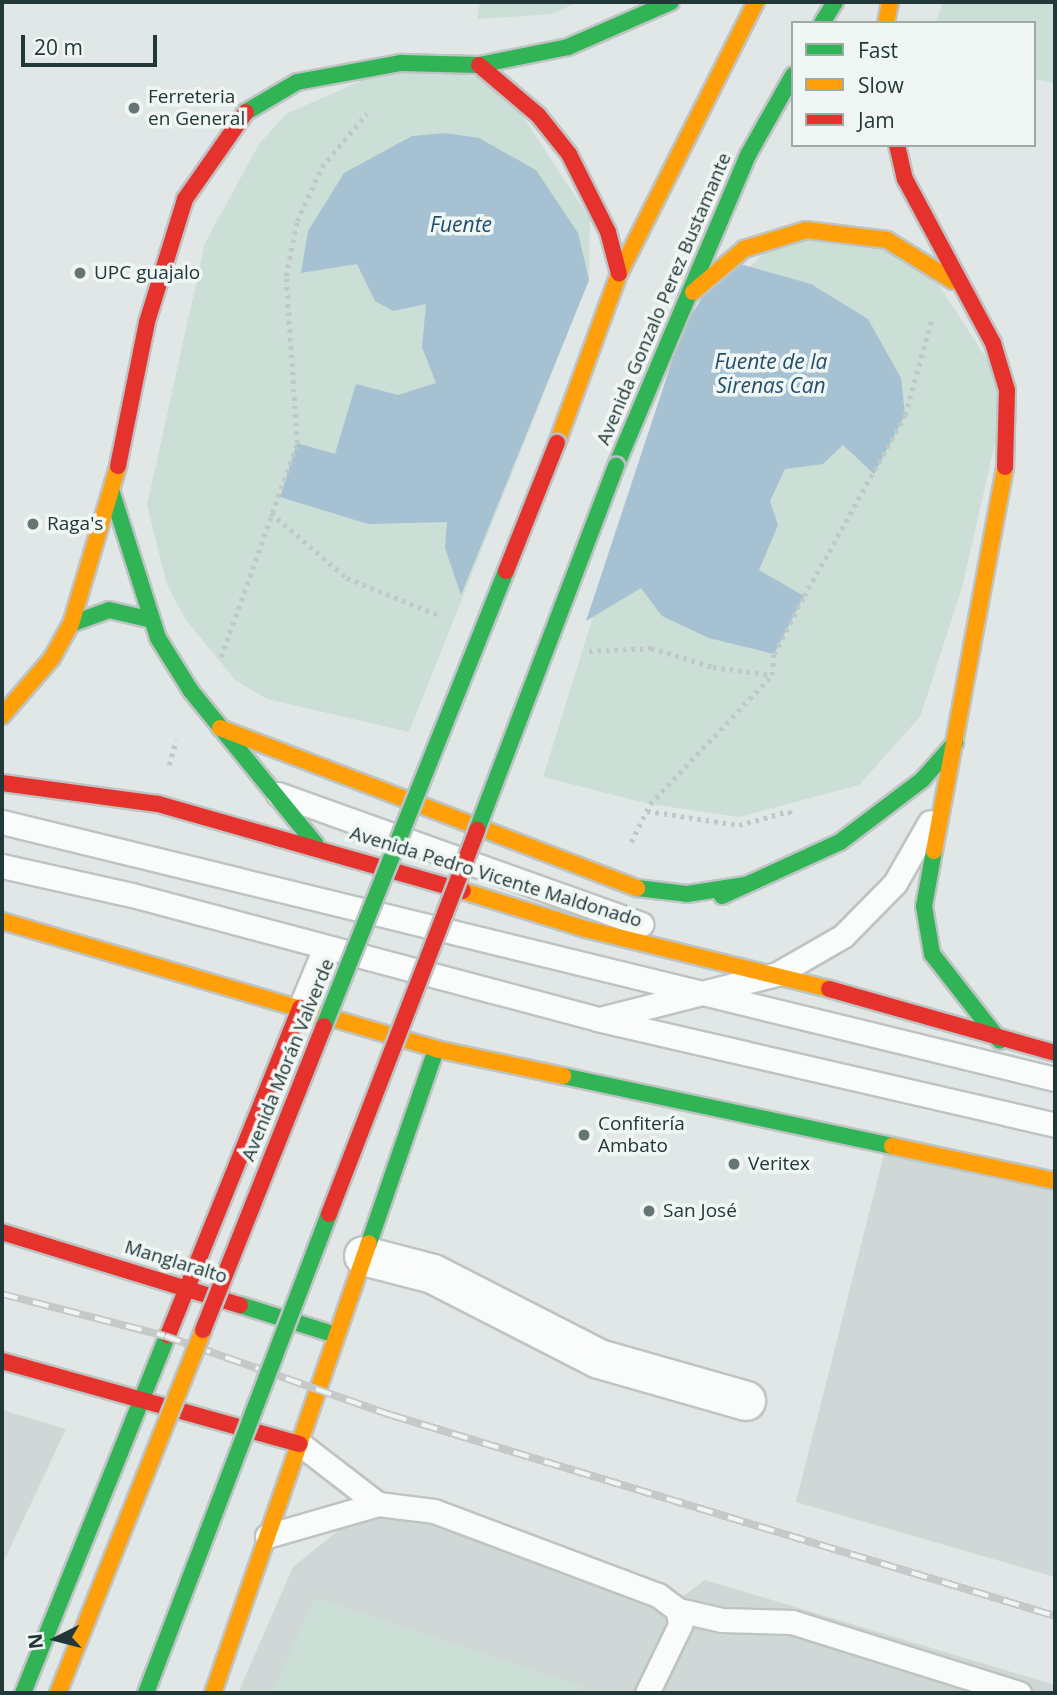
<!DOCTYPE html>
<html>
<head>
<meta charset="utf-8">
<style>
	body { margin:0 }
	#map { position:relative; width:1057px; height:1695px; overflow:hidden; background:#e1e7e6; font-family:"Open Sans",sans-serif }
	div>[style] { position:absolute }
	.built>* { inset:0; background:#cfd8d6 }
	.green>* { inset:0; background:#cbdfd6 }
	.water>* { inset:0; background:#a5c1d2 }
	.path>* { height:4.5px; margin-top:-2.25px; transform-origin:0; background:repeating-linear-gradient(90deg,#bfc7c7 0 3.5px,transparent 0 8.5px) }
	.roads { filter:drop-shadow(2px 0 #bec4c3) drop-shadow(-2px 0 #bec4c3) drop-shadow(0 2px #bec4c3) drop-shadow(0 -2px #bec4c3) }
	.lane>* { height:23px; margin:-11.5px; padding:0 11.5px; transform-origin:11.5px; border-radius:11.5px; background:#fafbfb }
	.street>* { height:38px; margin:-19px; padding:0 19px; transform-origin:19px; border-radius:19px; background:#fafbfb }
	.fast>* { height:16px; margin:-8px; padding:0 8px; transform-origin:8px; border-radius:8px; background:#30b455 }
	.slow>* { height:16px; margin:-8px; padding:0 8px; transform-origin:8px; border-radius:8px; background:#ff9f0a }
	.jam>* { height:16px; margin:-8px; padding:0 8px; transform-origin:8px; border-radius:8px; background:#e5322d }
	.rail>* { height:8px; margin-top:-4px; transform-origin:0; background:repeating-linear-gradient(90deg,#eff6f4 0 16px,#c6c9c9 0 32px); box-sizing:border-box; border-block:2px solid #c6c9c9 }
	.bridges { filter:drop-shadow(2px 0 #bcc3c3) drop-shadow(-2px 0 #bcc3c3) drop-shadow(0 2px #bcc3c3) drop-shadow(0 -2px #bcc3c3) }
	.fast-bridge>* { height:16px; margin:-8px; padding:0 8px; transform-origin:8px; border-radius:8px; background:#30b455 }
	.slow-bridge>* { height:16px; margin:-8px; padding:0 8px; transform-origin:8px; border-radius:8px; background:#ff9f0a }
	.jam-bridge>* { height:16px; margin:-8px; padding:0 8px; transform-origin:8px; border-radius:8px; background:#e5322d }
	.dots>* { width:19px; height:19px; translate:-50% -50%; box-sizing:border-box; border:4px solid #eff6f4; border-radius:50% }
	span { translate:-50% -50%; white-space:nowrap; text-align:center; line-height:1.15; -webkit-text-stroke:7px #eff6f4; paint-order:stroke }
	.poi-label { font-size:19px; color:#223737 }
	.left { translate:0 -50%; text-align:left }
	.street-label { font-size:19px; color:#223737 }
	.water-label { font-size:21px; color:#224e6d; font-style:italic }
	.frame { position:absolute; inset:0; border:4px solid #223737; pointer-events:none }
	.legend { position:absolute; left:791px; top:21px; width:245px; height:126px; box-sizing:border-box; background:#eff6f4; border:2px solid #9daaa8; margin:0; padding:9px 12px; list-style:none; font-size:21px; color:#223737 }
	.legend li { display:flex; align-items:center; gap:14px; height:35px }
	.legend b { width:35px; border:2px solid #9daaa8 }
	.north { position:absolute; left:21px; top:1604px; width:70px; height:70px; -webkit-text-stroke:5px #eff6f4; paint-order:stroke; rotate:264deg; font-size:19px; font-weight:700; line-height:28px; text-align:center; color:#223737 }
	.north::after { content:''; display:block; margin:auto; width:24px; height:32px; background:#223737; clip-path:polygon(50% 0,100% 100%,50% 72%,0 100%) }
	.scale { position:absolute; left:21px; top:35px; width:136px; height:32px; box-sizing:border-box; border:4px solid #223737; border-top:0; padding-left:9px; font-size:21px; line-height:24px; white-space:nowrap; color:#223737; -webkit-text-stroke:5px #eff6f4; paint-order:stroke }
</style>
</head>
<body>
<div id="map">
	<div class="built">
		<i style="clip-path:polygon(889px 1134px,1055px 1172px,1055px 1577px,796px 1502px)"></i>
		<i style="clip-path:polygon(2px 1410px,66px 1429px,2px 1565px)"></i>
		<i style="clip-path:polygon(434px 1511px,662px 1612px,705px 1580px,1055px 1685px,1055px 1693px,238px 1693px,293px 1567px,350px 1521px)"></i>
	</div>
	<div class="green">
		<i style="clip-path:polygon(480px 2px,577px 2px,553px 14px,477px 19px)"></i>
		<i style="clip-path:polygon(943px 2px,1055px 2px,1055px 83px,1034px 79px,1034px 23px,935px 23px)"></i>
		<i style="clip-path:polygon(401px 63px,500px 81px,590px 219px,589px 280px,409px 732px,267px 699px,235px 680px,186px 620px,167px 585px,147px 505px,205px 243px,259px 144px,286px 114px)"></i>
		<i style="clip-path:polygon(785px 234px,920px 256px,1007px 390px,962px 588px,920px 717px,859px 785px,739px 817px,650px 804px,543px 777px,683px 328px)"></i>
		<i style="clip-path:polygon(315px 1598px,582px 1686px,579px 1693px,272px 1693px)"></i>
	</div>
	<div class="water">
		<i style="clip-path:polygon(445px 133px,479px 138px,536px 170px,578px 233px,589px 280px,461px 595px,445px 548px,447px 522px,368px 524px,280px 497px,297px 443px,335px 454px,356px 384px,398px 395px,436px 383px,422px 347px,426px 304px,393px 311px,375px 301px,357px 264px,301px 273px,308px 231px,344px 173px,412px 136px)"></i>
		<i style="clip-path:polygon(726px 260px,811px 284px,868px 319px,901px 378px,905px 415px,874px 474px,843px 445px,823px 464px,785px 469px,770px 501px,778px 525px,759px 570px,804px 596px,774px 654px,709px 638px,662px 616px,641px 588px,586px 621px,683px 328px)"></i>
	</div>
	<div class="path">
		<i style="left:271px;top:513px;width:100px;rotate:40.5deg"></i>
		<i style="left:347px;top:578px;width:101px;rotate:22deg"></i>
		<i style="left:589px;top:651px;width:62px;rotate:-2.8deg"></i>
		<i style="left:651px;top:648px;width:65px;rotate:17deg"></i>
		<i style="left:713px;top:667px;width:60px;rotate:7.7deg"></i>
		<i style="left:221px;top:657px;width:227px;rotate:-70.4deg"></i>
		<i style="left:297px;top:443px;width:167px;rotate:-93.8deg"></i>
		<i style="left:286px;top:276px;width:56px;rotate:-78.7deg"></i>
		<i style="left:297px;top:221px;width:60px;rotate:-65.2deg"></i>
		<i style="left:322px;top:167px;width:70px;rotate:-50.2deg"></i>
		<i style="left:169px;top:765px;width:26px;rotate:-74deg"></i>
		<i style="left:647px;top:811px;width:93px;rotate:8.7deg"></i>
		<i style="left:739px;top:825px;width:52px;rotate:-15.6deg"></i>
		<i style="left:789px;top:811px;width:6px;rotate:51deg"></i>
		<i style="left:631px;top:842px;width:42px;rotate:-63.4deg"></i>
		<i style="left:650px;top:804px;width:178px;rotate:-46.6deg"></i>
		<i style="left:772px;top:675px;width:21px;rotate:-85deg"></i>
		<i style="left:774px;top:654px;width:65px;rotate:-62.7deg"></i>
		<i style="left:804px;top:596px;width:207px;rotate:-60.8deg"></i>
		<i style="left:905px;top:415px;width:97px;rotate:-74.4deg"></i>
	</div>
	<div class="roads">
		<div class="lane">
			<i style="left:278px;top:794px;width:386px;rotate:19.7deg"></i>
			<i style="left:2px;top:822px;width:1084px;rotate:13.72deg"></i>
			<i style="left:2px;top:866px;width:133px;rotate:12.6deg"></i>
			<i style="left:132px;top:895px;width:481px;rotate:14.9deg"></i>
			<i style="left:597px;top:1019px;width:470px;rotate:13deg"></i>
			<i style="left:300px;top:1008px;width:63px;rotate:-67.5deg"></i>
			<i style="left:604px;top:1018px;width:179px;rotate:-14.3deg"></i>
			<i style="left:777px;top:974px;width:76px;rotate:-29.9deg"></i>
			<i style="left:843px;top:936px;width:74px;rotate:-45.5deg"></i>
			<i style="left:895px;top:883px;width:70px;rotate:-60.2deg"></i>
			<i style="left:300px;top:1444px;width:98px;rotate:37.6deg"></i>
			<i style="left:267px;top:1536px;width:116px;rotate:-16.1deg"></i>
			<i style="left:378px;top:1504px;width:56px;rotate:7.1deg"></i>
			<i style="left:434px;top:1511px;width:239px;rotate:20.6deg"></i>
			<i style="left:658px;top:1595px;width:25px;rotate:37deg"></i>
			<i style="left:678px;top:1610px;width:45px;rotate:12.8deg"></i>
			<i style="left:722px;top:1620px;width:70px;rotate:1.6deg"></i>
			<i style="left:792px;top:1622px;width:238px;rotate:17.4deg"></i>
			<i style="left:647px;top:1693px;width:76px;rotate:-64.1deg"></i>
			<i style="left:680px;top:1625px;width:15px;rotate:-98deg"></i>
		</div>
		<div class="street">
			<i style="left:364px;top:1256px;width:71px;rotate:14.6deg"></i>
			<i style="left:433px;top:1274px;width:186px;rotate:27.1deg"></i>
			<i style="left:599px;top:1359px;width:153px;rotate:15.9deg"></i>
		</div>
		<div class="fast">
			<i style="left:822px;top:23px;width:25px;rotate:-58deg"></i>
			<i style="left:246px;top:112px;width:59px;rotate:-30.5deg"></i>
			<i style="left:297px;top:82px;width:106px;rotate:-10.4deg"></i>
			<i style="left:401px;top:63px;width:78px;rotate:1.5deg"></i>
			<i style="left:479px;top:65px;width:91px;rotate:-11.4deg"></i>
			<i style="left:568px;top:47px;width:112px;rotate:-23.6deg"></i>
			<i style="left:616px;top:466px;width:338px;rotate:-67deg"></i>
			<i style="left:748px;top:155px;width:92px;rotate:-60.6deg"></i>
			<i style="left:112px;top:493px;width:152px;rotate:72.4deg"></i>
			<i style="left:158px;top:638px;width:62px;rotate:58.1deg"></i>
			<i style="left:191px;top:691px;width:198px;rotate:50.9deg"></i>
			<i style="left:71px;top:624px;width:40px;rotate:-20.2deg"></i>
			<i style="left:109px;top:610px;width:40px;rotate:13deg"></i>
			<i style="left:934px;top:851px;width:56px;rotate:100.3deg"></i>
			<i style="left:924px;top:906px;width:49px;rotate:80.5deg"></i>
			<i style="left:932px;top:954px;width:110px;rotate:52deg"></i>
			<i style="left:637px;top:888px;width:50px;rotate:6.8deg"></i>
			<i style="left:687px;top:894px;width:59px;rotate:-8.8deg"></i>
			<i style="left:722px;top:896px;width:130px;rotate:-24.6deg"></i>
			<i style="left:840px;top:842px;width:103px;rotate:-37.1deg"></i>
			<i style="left:922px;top:780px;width:50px;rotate:-48.3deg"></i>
			<i style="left:563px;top:1076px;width:336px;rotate:12deg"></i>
			<i style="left:369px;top:1243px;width:205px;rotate:-70.9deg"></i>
			<i style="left:240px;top:1305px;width:101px;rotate:17.4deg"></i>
			<i style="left:23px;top:1693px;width:386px;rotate:-68deg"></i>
		</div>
		<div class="slow">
			<i style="left:886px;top:23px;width:21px;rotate:-79deg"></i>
			<i style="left:693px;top:292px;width:67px;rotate:-40.1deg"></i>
			<i style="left:744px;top:249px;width:65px;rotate:-17deg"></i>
			<i style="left:806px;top:230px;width:82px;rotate:7deg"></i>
			<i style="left:887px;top:240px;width:78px;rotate:31.8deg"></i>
			<i style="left:557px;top:443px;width:180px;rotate:-69.9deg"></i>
			<i style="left:619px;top:274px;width:305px;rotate:-63.3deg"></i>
			<i style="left:2px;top:716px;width:77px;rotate:-49.2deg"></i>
			<i style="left:52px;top:658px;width:39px;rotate:-61deg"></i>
			<i style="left:71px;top:624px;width:165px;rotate:-73.4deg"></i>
			<i style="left:220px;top:728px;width:447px;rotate:21deg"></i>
			<i style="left:934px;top:851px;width:391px;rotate:-79.5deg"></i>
			<i style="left:463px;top:891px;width:128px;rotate:17.3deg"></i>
			<i style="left:585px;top:929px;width:251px;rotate:13.8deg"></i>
			<i style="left:2px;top:921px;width:452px;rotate:16.4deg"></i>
			<i style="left:436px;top:1049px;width:130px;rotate:12deg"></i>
			<i style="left:892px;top:1146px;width:167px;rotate:12.1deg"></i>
			<i style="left:213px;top:1693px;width:476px;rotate:-70.9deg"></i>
		</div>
		<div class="jam">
			<i style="left:479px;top:65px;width:77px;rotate:40.3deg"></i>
			<i style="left:538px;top:115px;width:50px;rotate:51.5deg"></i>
			<i style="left:569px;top:154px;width:87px;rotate:63.4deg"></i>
			<i style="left:608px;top:232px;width:43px;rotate:75.3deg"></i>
			<i style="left:897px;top:145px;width:35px;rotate:77deg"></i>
			<i style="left:905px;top:179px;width:186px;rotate:61.8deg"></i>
			<i style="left:993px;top:343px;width:49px;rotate:73.4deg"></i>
			<i style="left:1007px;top:390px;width:77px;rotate:91.5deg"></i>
			<i style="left:118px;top:466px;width:147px;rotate:-78.6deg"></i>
			<i style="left:147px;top:322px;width:129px;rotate:-72.8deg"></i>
			<i style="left:185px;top:199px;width:106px;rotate:-55deg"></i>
			<i style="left:2px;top:783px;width:157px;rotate:7.7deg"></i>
			<i style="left:158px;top:804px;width:317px;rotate:15.9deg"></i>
			<i style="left:829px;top:989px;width:235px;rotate:15.8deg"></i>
			<i style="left:2px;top:1232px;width:249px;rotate:17.1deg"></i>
			<i style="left:168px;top:1335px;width:353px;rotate:-68deg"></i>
			<i style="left:2px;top:1361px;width:309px;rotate:15.6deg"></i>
		</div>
	</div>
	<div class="rail">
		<i style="left:2px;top:1294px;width:168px;rotate:14.4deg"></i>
		<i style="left:165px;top:1336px;width:239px;rotate:19.3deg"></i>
		<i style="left:391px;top:1415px;width:694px;rotate:16.84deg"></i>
	</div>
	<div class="bridges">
		<div class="fast-bridge">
			<i style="left:477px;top:830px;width:390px;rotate:-69.1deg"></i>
			<i style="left:324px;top:1026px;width:490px;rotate:-68.2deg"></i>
			<i style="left:146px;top:1693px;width:513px;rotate:-69.09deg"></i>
		</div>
		<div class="slow-bridge">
			<i style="left:58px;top:1693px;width:391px;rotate:-68.2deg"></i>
		</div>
		<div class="jam-bridge">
			<i style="left:506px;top:571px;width:138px;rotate:-68.3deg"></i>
			<i style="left:329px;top:1214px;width:412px;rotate:-68.9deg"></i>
			<i style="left:203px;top:1330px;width:327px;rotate:-68.3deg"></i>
		</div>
	</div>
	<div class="dots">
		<i style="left:134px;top:108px;background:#657574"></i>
		<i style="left:80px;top:273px;background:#657574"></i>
		<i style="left:33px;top:524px;background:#657574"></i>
		<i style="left:584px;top:1135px;background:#657574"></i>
		<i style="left:734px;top:1164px;background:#657574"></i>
		<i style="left:649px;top:1211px;background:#657574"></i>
	</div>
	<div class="poi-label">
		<span class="left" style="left:148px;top:108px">Ferreteria<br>en General</span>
		<span class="left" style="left:94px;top:273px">UPC guajalo</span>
		<span class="left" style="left:47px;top:524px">Raga's</span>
		<span class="left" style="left:598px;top:1135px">Confitería<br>Ambato</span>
		<span class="left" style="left:748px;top:1164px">Veritex</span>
		<span class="left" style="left:663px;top:1211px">San José</span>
	</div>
	<div class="street-label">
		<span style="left:664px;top:299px;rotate:-67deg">Avenida Gonzalo Perez Bustamante</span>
		<span style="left:496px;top:877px;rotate:17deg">Avenida Pedro Vicente Maldonado</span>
		<span style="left:288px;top:1060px;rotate:-68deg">Avenida Morán Valverde</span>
		<span style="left:176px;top:1262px;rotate:17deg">Manglaralto</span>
	</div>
	<div class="water-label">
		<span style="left:461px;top:224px">Fuente</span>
		<span style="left:771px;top:373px">Fuente de la<br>Sirenas Can</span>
	</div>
	<div class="frame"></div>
	<ul class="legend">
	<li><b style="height:9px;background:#30b455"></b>Fast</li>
	<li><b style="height:9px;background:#ff9f0a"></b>Slow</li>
	<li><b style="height:9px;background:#e5322d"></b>Jam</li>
	</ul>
	<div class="north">N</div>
	<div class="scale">20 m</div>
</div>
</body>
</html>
